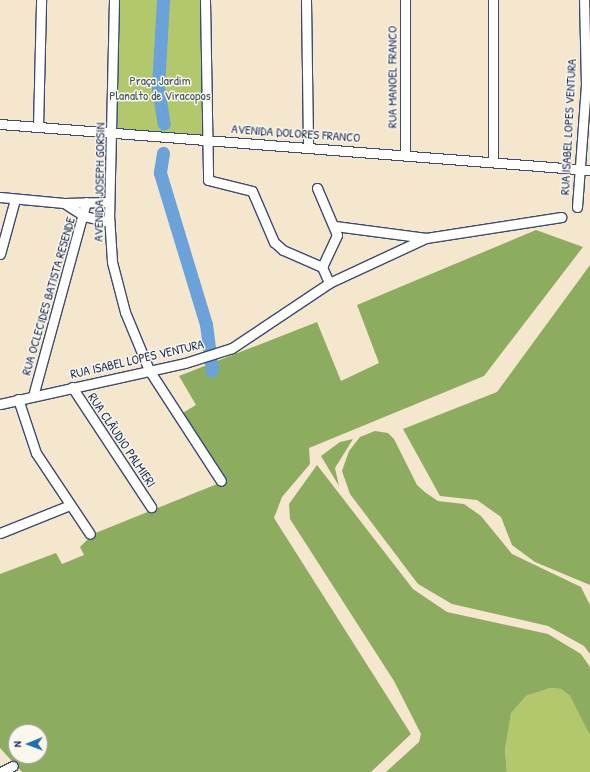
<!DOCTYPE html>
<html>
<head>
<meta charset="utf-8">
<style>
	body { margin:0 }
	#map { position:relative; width:590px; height:772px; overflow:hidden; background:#f4e7ce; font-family:"Patrick Hand",sans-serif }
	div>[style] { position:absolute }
	.green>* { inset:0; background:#b3c86c }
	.forest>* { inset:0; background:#8eac60 }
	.river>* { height:13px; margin:-6.5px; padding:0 6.5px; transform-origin:6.5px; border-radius:6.5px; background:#6aa2d9 }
	.roads { filter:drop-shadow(1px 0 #3c4b6f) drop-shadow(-1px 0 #3c4b6f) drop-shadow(0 1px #3c4b6f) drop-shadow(0 -1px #3c4b6f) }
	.minor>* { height:9px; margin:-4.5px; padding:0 4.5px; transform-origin:4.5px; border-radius:4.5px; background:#fff }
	span { translate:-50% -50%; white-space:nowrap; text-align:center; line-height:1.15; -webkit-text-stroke:3px #fbf7ec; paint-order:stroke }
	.street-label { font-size:13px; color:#1b2f5e }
	.park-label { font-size:13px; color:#415562 }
	.north { position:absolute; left:8px; top:724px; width:40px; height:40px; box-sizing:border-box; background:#fbf7ec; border:1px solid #a1a7b3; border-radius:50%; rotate:269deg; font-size:11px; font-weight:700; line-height:16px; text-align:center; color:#1b2f5e }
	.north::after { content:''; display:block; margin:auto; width:14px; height:18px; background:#1f6fb2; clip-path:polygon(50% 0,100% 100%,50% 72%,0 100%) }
</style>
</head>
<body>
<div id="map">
	<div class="green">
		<i style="clip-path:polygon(117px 0,203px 0,205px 138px,116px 129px)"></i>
		<i style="clip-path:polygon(550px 688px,561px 689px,570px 696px,582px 714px,590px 735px,590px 772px,507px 772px,505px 750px,511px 712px,526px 696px)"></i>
	</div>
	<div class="forest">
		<i style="clip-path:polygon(evenodd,536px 230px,583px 247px,484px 376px,309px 448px,310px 464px,282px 497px,274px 518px,411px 734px,371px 772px,22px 772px,0 748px,0 574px,56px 553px,62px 564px,84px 555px,80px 547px,93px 534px,222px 482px,181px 414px,196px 405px,179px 376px,317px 322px,341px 381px,379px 363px,357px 305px,536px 230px,16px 732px,40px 732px,40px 756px,16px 756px,16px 732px)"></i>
		<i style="clip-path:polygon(590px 265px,590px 585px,535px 562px,512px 545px,501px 517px,477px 500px,440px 496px,403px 429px,497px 392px)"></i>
		<i style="clip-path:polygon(375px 431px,388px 433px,394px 439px,417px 485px,426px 493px,438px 501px,464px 504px,481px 516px,512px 554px,581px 587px,590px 605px,590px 654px,584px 646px,548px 626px,452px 604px,418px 584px,350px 494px,342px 471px,349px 451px,360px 437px)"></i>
		<i style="clip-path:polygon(353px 439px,335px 468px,339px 486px,321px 456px,340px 442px)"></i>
		<i style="clip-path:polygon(317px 465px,413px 589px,447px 612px,548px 634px,581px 654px,590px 667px,590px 735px,570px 696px,561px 689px,550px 688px,526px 696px,511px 713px,505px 750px,507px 772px,386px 772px,419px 742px,421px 734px,394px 681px,290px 519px,289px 504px)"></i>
	</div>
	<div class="river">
		<i style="left:163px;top:0;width:88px;rotate:93.3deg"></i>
		<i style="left:158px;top:88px;width:36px;rotate:81deg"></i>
		<i style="left:163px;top:153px;width:20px;rotate:99deg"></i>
		<i style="left:160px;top:173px;width:158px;rotate:73.1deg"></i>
		<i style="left:206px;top:324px;width:47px;rotate:82.7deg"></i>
	</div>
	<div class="roads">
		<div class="minor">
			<i style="left:114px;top:0;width:215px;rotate:91.3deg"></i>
			<i style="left:109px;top:215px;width:47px;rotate:86.3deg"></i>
			<i style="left:112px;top:262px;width:52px;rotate:75.4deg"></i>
			<i style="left:125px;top:312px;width:63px;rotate:67.5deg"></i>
			<i style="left:149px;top:370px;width:132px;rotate:57deg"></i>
			<i style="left:205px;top:0;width:180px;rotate:89deg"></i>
			<i style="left:208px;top:180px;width:45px;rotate:14deg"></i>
			<i style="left:252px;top:191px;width:56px;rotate:66.7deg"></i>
			<i style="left:274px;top:242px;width:12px;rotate:42deg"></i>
			<i style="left:283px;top:250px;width:43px;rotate:23.6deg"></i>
			<i style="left:322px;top:267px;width:17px;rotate:66deg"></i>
			<i style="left:306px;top:0;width:147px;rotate:89.2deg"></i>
			<i style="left:493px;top:0;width:161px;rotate:90deg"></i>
			<i style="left:0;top:124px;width:592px;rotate:4.46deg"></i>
			<i style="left:38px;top:127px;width:127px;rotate:-88.6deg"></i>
			<i style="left:405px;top:154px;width:154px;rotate:-90deg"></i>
			<i style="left:317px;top:188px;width:51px;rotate:66.9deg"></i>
			<i style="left:337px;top:235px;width:35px;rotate:115deg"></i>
			<i style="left:0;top:197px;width:64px;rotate:5.4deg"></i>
			<i style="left:64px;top:203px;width:45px;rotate:-1.3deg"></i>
			<i style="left:64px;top:203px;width:24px;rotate:33deg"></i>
			<i style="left:84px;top:216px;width:26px;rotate:13deg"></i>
			<i style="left:577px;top:207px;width:122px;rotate:-85.8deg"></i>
			<i style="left:586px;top:85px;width:85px;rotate:-91.3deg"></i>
			<i style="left:335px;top:226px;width:92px;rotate:7.5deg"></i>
			<i style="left:0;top:254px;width:57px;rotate:-74.7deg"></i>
			<i style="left:72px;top:387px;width:144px;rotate:56.6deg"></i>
			<i style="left:33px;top:396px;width:201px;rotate:-74.7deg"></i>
			<i style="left:18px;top:399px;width:57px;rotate:71.6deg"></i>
			<i style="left:36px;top:453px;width:97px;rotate:56.3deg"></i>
			<i style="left:0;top:404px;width:189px;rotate:-12.5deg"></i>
			<i style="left:185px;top:363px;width:49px;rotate:-17.7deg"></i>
			<i style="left:232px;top:348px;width:117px;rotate:-33.8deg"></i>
			<i style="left:329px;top:283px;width:107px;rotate:-24.9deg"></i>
			<i style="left:426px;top:238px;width:137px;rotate:-8.8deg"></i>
			<i style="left:0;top:533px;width:75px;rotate:-21.8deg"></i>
			<i style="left:1px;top:772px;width:13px;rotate:-27deg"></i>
		</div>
	</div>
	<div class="street-label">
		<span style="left:392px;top:77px;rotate:-90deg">RUA MANOEL FRANCO</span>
		<span style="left:568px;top:127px;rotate:-87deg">RUA ISABEL LOPES VENTURA</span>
		<span style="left:296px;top:133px;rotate:4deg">AVENIDA DOLORES FRANCO</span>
		<span style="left:99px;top:182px;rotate:-89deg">AVENIDA JOSEPH GORSIN</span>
		<span style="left:48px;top:296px;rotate:-74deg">RUA OCLECIDES BATISTA RESENDE</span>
		<span style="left:137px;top:359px;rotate:-13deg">RUA ISABEL LOPES VENTURA</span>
		<span style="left:122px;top:440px;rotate:56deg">RUA CLÃUDIO PALMIERI</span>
	</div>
	<div class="park-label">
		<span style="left:160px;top:88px">Praça Jardim<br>Planalto de Viracopos</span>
	</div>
	<div class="north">N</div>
</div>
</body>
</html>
